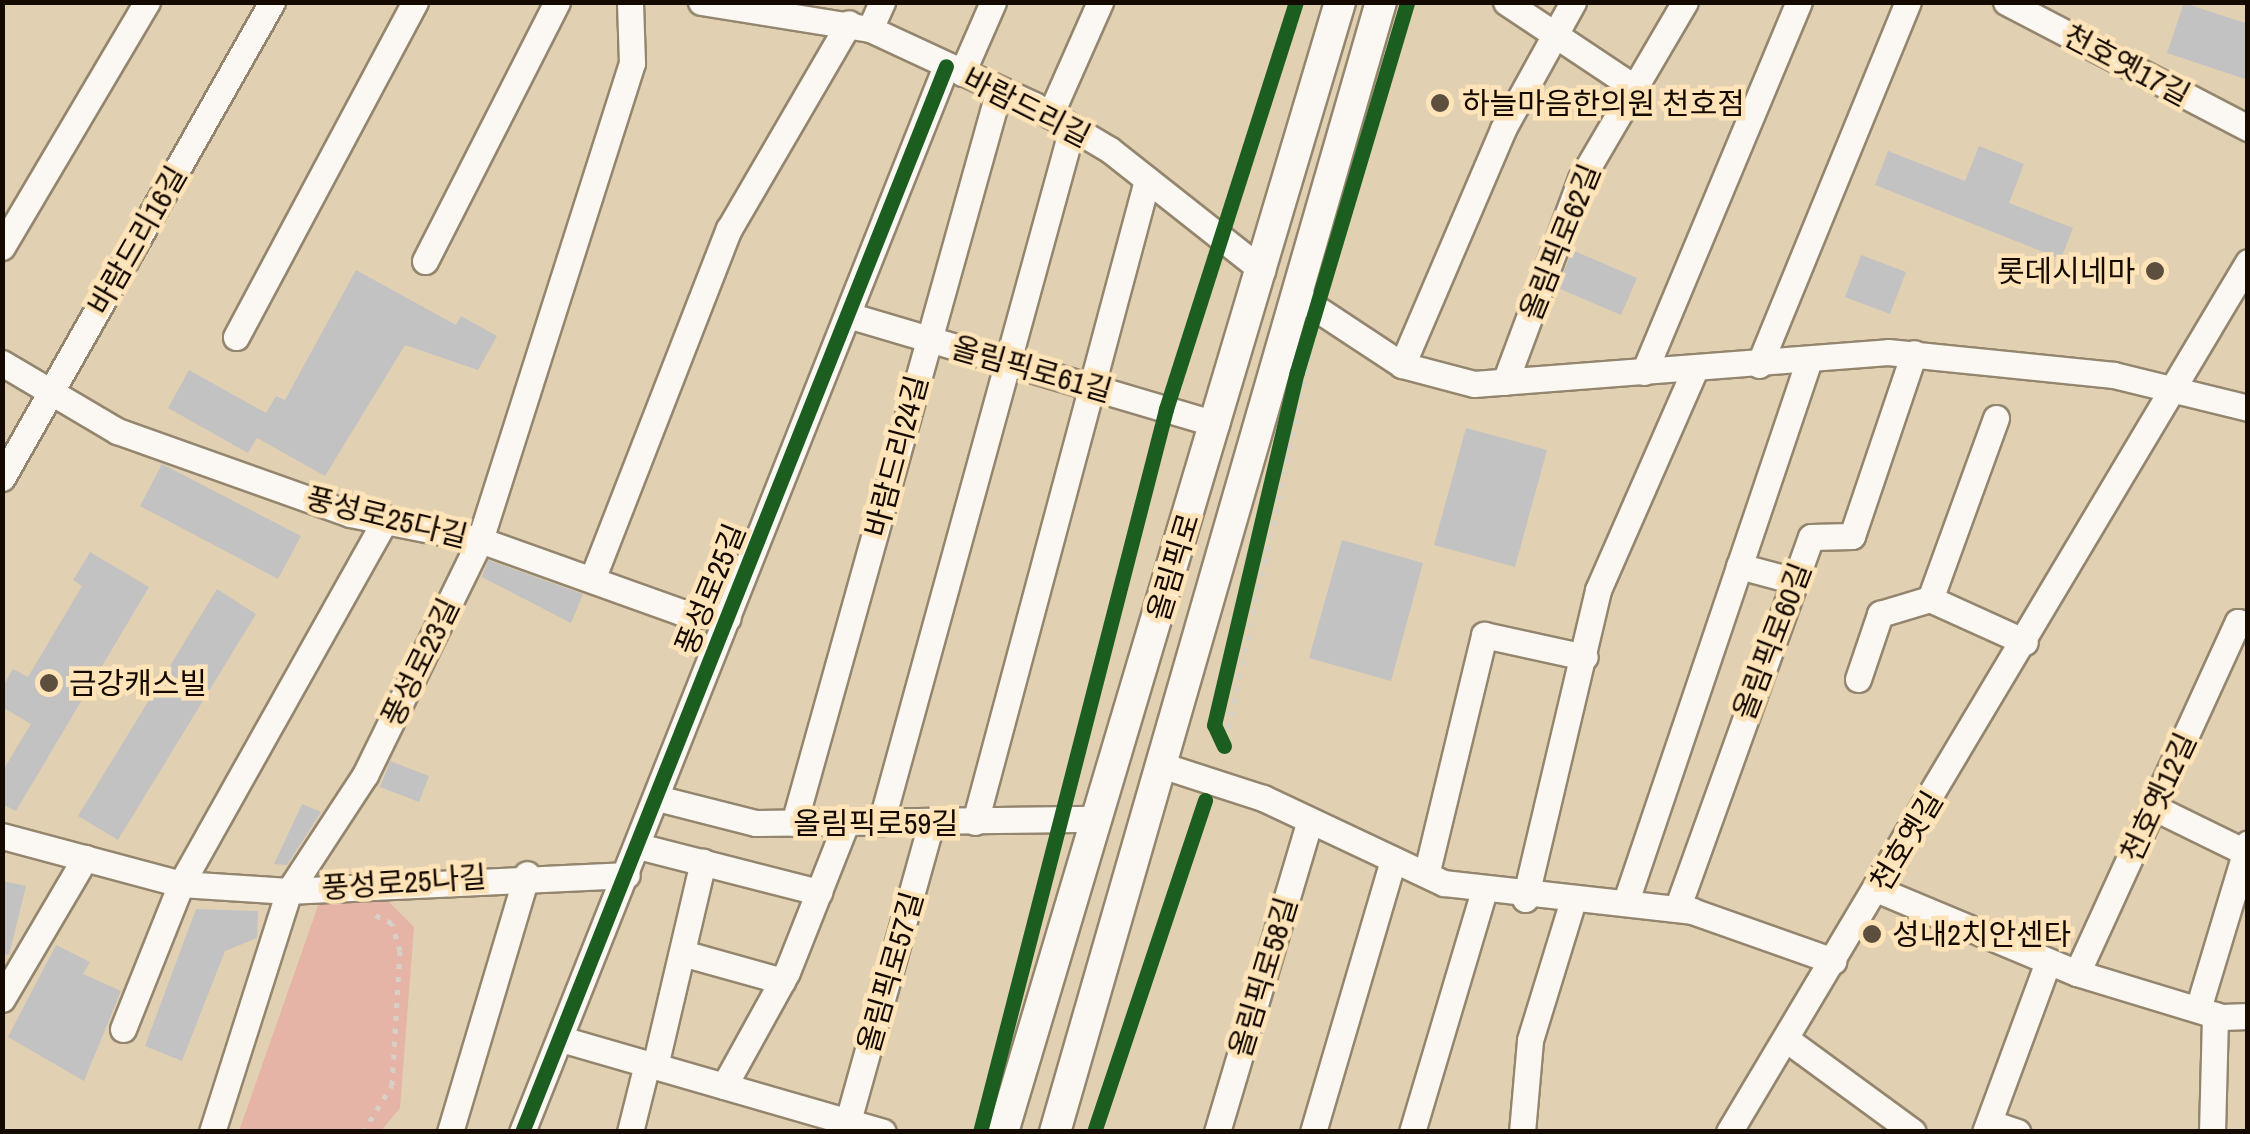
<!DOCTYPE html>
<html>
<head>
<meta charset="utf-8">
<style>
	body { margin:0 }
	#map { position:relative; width:2250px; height:1134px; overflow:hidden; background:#e2d0b2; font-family:"Archivo Narrow","Noto Sans KR",sans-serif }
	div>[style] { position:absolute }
	.green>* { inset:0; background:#e5b4a6 }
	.building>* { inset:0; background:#c2c2c2 }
	.path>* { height:5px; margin-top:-2.5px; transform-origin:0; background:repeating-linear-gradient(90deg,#d6d0c6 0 5px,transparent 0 13px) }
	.roads { filter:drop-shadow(2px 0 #94866e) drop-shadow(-2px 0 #94866e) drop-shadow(0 2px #94866e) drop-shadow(0 -2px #94866e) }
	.minor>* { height:25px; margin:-12.5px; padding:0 12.5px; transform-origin:12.5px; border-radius:12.5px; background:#fbf8f3 }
	.major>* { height:30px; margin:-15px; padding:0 15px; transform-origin:15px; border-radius:15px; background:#fbf8f3 }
	.cycleway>* { height:15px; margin:-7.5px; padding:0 7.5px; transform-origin:7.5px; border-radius:7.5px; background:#1b5e20 }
	.dots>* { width:28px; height:28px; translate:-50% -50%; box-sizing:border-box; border:5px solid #fee4b8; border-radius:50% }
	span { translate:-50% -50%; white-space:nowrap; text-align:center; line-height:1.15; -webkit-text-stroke:9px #fee4b8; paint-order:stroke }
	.street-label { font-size:30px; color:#150a00 }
	.poi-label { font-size:30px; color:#150a00 }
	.left { translate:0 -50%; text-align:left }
	.right { translate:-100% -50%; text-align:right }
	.frame { position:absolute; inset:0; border:5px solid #150a00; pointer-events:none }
</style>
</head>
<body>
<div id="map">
	<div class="green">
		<i style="clip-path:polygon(386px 899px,414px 927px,400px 1108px,381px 1131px,239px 1131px,319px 903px)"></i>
	</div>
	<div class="building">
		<i style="clip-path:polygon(2184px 3px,2248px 24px,2248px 80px,2167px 53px)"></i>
		<i style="clip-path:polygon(1979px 146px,2024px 164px,2009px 203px,2073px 228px,2061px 259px,1875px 185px,1888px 151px,1965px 181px)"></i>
		<i style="clip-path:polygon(1572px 250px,1637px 278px,1621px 315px,1558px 288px)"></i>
		<i style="clip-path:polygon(1861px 255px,1906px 272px,1890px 314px,1845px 297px)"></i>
		<i style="clip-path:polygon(356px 270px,456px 325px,461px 316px,497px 336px,478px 370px,405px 345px,325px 476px,257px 438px,248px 453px,168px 408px,189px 370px,266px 413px,276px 396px,285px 400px)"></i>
		<i style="clip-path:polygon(1466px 428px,1547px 450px,1515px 567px,1434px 545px)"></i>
		<i style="clip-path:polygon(162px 464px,301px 536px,278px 579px,140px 506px)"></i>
		<i style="clip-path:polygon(1342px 540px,1423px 563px,1391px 681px,1309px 658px)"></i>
		<i style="clip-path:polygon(90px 552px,149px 587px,16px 811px,2px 804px,2px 772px,31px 724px,2px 707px,2px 688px,13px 669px,28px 677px,82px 586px,73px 580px)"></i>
		<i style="clip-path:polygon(488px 560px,583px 594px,571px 623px,482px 577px)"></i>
		<i style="clip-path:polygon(217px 589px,256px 614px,118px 840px,78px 816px)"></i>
		<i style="clip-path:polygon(390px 761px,429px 776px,419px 802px,380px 787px)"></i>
		<i style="clip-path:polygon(302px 804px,321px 812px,287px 865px,274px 864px)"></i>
		<i style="clip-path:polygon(2px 881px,26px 886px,9px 955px,2px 954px)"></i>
		<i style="clip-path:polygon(196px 909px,258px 911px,257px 938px,225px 951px,182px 1061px,145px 1046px)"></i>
		<i style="clip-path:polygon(56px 945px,90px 962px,83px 974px,121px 991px,84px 1081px,8px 1037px)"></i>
	</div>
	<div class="path">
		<i style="left:1223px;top:754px;width:418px;rotate:-77.7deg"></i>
		<i style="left:363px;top:1132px;width:55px;rotate:-58.3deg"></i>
		<i style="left:392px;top:1085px;width:134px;rotate:-86.6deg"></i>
		<i style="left:400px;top:951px;width:29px;rotate:-106deg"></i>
		<i style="left:392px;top:923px;width:23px;rotate:-155deg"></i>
	</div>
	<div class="roads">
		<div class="minor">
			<i style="left:701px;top:2px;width:171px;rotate:9.1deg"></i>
			<i style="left:870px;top:29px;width:181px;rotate:24.9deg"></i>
			<i style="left:1034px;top:105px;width:88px;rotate:30.6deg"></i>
			<i style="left:1110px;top:150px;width:194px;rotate:38.3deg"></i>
			<i style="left:1506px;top:2px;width:155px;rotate:33.7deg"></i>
			<i style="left:2006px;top:2px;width:273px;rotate:27.5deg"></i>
			<i style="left:870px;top:29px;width:30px;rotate:-66deg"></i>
			<i style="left:962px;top:73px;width:77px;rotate:-66.4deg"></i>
			<i style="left:1050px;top:115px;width:124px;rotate:-66.1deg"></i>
			<i style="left:2px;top:247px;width:285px;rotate:-59.4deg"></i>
			<i style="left:425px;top:261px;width:291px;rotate:-63deg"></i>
			<i style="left:1296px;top:295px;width:127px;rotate:33.4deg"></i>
			<i style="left:1402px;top:365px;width:74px;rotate:14.8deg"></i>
			<i style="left:1474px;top:384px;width:415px;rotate:-4.4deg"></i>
			<i style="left:1888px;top:352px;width:227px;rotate:5.8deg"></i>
			<i style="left:2114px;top:375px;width:138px;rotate:13.8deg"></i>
			<i style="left:848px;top:315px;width:384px;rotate:16.5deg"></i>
			<i style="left:236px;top:337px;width:380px;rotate:-61.9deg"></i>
			<i style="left:2px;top:363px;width:134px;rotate:30.6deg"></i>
			<i style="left:117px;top:431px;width:247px;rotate:19.6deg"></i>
			<i style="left:350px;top:514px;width:133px;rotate:11.3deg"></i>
			<i style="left:480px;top:540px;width:214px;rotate:19.7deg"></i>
			<i style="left:681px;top:612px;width:47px;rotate:7.3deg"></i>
			<i style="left:1402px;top:365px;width:257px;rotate:-66.8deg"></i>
			<i style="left:1503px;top:129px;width:145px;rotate:-61.1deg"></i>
			<i style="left:1759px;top:365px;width:392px;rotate:-67.7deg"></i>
			<i style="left:1644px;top:372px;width:401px;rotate:-67.3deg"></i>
			<i style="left:1505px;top:382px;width:217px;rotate:-69.5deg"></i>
			<i style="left:1581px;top:179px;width:205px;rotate:-59.6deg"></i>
			<i style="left:1996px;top:418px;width:193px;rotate:110deg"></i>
			<i style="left:1930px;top:599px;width:104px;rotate:24.4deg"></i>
			<i style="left:2px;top:478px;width:547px;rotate:-60.44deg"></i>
			<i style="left:1739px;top:566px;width:58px;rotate:15deg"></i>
			<i style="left:593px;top:577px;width:374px;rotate:-68.7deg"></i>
			<i style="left:729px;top:229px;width:238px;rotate:-59.8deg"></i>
			<i style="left:1858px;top:679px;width:69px;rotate:-71.3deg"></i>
			<i style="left:1880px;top:614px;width:52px;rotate:-16.7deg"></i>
			<i style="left:1164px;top:766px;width:104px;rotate:17.9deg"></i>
			<i style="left:1263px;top:798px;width:200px;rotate:25.2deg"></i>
			<i style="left:1444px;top:883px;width:250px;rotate:6.4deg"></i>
			<i style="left:1692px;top:911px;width:150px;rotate:19.5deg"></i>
			<i style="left:657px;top:798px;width:102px;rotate:14.2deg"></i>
			<i style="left:756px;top:823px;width:341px;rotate:-0.7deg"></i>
			<i style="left:2153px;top:807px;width:100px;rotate:26.1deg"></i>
			<i style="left:975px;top:822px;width:665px;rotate:-75deg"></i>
			<i style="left:794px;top:823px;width:761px;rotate:-74.38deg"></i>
			<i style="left:881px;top:823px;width:721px;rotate:-74.63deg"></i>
			<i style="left:2px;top:836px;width:185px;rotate:15deg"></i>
			<i style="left:181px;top:884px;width:108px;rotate:3.7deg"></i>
			<i style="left:289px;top:891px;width:338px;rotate:-2.7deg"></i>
			<i style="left:638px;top:846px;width:187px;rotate:14.3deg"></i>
			<i style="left:1427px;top:871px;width:243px;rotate:-76.4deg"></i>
			<i style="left:1484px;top:635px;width:103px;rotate:12.3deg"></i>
			<i style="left:1876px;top:889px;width:218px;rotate:22.7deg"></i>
			<i style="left:2077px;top:973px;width:152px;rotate:16.9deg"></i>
			<i style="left:2222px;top:1017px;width:26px;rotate:-2deg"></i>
			<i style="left:1525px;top:899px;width:318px;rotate:-76.7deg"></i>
			<i style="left:1598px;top:590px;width:239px;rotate:-66.3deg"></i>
			<i style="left:1626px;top:901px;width:571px;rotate:-71.31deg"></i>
			<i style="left:1677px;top:909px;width:395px;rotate:-70.2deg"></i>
			<i style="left:1811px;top:537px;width:41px;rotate:-1.4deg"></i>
			<i style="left:1852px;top:536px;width:193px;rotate:-71.3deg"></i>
			<i style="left:682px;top:953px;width:104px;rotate:15.6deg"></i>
			<i style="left:2077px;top:973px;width:386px;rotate:-65.4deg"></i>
			<i style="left:2238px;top:622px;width:10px;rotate:17deg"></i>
			<i style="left:2px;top:999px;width:164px;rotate:-59.5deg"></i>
			<i style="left:2198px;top:1009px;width:173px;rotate:-73.2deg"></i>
			<i style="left:123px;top:1029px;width:156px;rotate:-68.2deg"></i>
			<i style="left:181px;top:884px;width:419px;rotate:-60.7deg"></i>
			<i style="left:561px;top:1039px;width:335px;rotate:16.1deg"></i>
			<i style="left:1786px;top:1039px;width:157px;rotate:36.2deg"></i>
			<i style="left:655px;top:1066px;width:210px;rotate:-76.8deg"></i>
			<i style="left:724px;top:1086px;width:130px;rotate:-61.1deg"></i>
			<i style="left:787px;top:972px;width:160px;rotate:-68.4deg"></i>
			<i style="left:848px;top:1121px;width:309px;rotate:-74.4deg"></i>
			<i style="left:1991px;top:1123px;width:28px;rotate:19deg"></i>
			<i style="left:212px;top:1132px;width:253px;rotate:-72.3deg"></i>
			<i style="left:289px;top:891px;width:139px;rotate:-56.8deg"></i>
			<i style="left:365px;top:775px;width:262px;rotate:-63.9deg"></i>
			<i style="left:480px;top:540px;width:501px;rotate:-72.33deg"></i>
			<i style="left:632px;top:63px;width:61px;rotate:-91.9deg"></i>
			<i style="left:450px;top:1132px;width:269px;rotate:-73.4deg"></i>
			<i style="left:522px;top:1132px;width:1147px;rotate:-68.31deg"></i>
			<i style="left:630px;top:1132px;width:70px;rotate:-76deg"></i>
			<i style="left:1217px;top:1132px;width:322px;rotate:-73.4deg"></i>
			<i style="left:1313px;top:1132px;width:284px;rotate:-73.6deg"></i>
			<i style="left:1412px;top:1132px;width:252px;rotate:-73.4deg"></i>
			<i style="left:1522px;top:1132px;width:92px;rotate:-85deg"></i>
			<i style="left:1530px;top:1040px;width:146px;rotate:-72.9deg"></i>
			<i style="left:1729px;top:1132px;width:1013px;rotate:-59.18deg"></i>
			<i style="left:1985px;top:1132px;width:181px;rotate:-69.7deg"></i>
			<i style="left:2212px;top:1132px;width:117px;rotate:-88.5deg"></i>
		</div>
		<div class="major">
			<i style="left:1003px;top:1132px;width:1179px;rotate:-73.39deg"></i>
			<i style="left:1055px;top:1132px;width:1176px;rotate:-73.91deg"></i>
		</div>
	</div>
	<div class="cycleway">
		<i style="left:1224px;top:746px;width:23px;rotate:-115deg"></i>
		<i style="left:1214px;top:725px;width:363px;rotate:-76.8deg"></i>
		<i style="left:1297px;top:372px;width:386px;rotate:-73.4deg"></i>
		<i style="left:522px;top:1132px;width:1147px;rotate:-68.31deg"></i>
		<i style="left:980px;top:1132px;width:747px;rotate:-75.57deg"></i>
		<i style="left:1166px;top:409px;width:427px;rotate:-72.3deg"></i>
		<i style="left:1094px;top:1132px;width:350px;rotate:-71.5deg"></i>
	</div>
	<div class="dots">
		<i style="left:1440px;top:103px;background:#5d4f3e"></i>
		<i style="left:2155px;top:271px;background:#5d4f3e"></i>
		<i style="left:49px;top:683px;background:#5d4f3e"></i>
		<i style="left:1872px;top:934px;background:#5d4f3e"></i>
	</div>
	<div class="street-label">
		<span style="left:2127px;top:65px;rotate:28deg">천호옛17길</span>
		<span style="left:1027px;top:107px;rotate:27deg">바람드리길</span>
		<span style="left:137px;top:240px;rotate:-60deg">바람드리16길</span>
		<span style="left:1560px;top:242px;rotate:-68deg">올림픽로62길</span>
		<span style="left:1032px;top:369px;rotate:16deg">올림픽로61길</span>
		<span style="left:896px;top:456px;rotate:-75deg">바람드리24길</span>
		<span style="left:387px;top:517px;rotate:14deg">풍성로25다길</span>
		<span style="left:1173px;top:567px;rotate:-73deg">올림픽로</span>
		<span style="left:710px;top:589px;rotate:-68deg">풍성로25길</span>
		<span style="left:1772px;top:641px;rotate:-69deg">올림픽로60길</span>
		<span style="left:420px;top:662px;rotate:-64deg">풍성로23길</span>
		<span style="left:2158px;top:797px;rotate:-65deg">천호옛12길</span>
		<span style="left:876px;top:823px">올림픽로59길</span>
		<span style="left:1906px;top:841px;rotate:-59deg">천호옛길</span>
		<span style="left:404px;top:882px;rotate:-4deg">풍성로25나길</span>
		<span style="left:890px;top:972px;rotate:-74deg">올림픽로57길</span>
		<span style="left:1263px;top:977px;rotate:-73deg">올림픽로58길</span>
	</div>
	<div class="poi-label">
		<span class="left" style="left:1462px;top:103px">하늘마음한의원 천호점</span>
		<span class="right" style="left:2135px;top:271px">롯데시네마</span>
		<span class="left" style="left:69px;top:683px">금강캐스빌</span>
		<span class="left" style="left:1892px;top:934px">성내2치안센타</span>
	</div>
	<div class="frame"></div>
</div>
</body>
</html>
